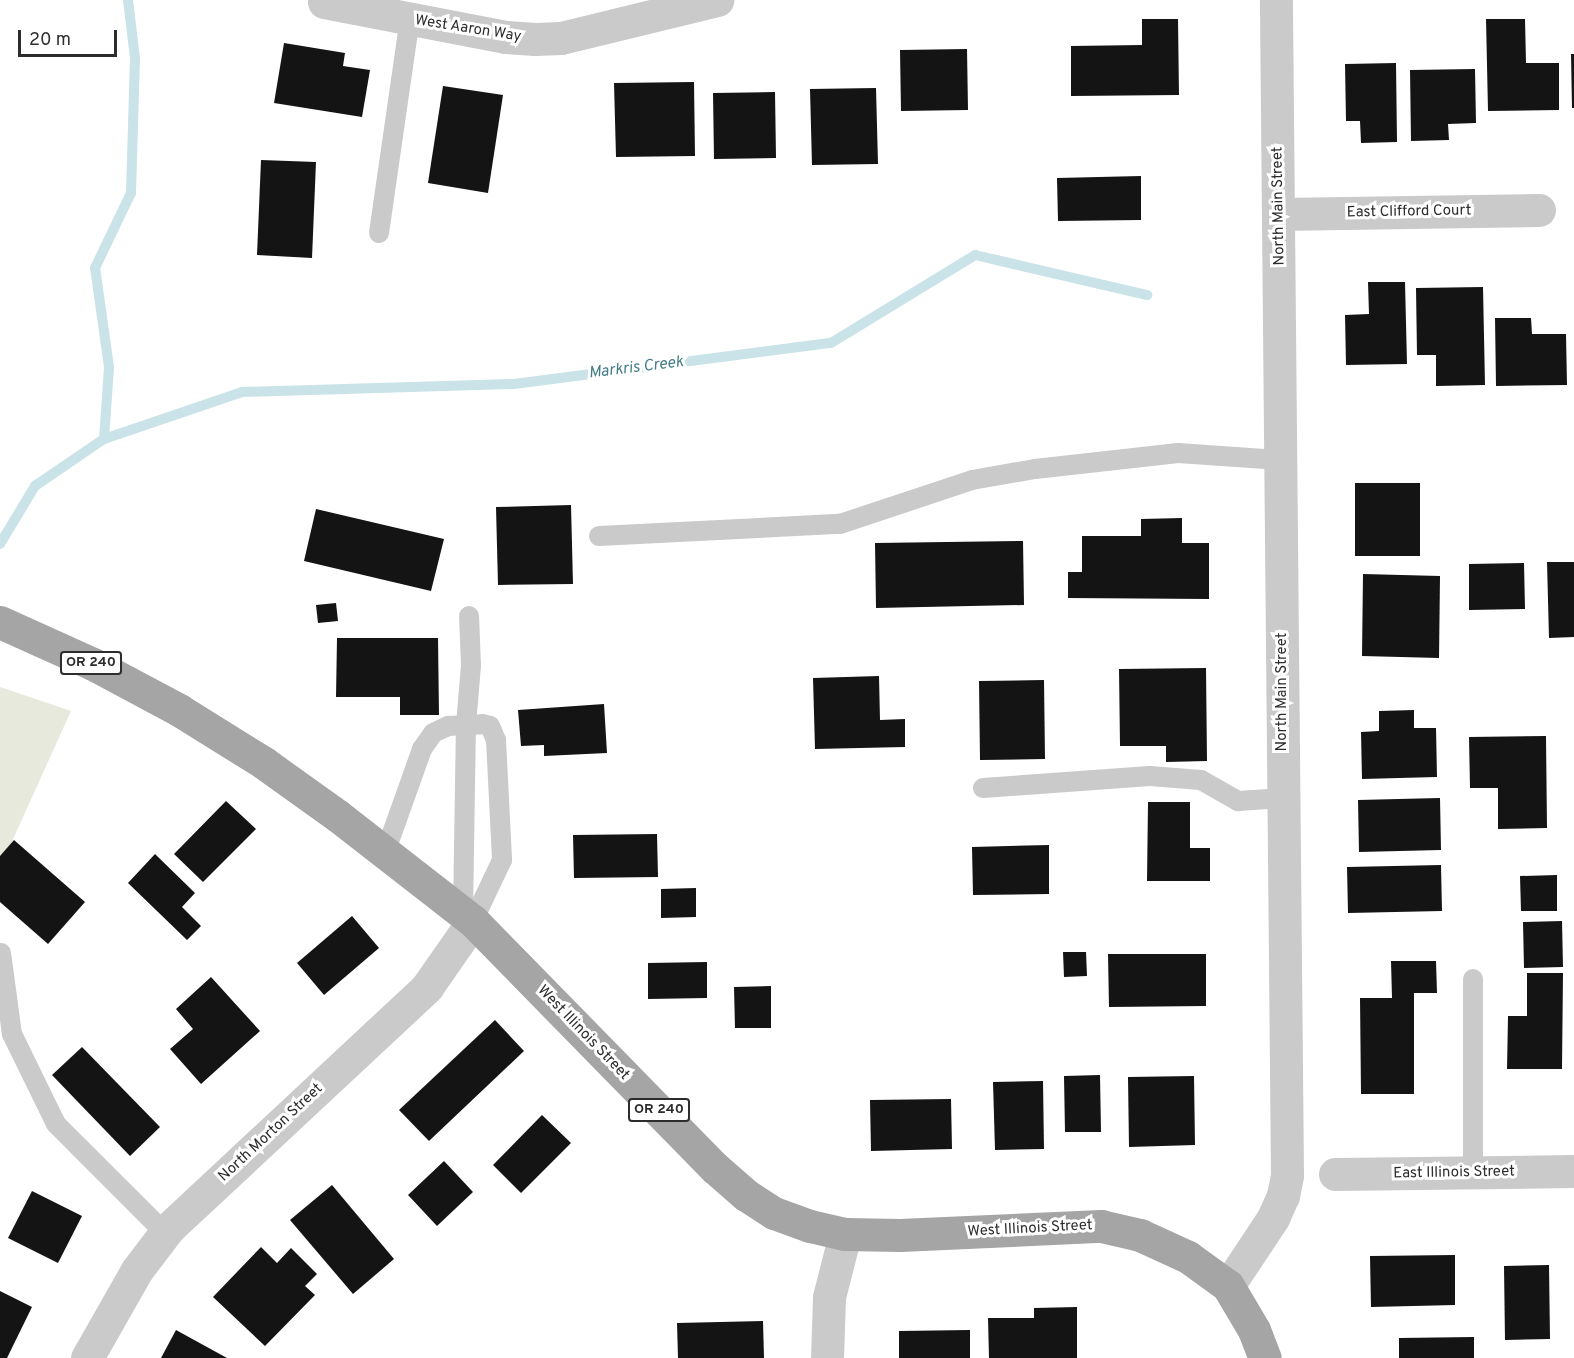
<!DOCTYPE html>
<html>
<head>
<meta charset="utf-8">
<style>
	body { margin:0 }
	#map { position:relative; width:1574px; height:1358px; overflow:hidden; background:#fff; font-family:Overpass,sans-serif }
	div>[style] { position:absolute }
	.green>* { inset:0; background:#e6e9dc }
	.stream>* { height:10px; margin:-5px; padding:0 5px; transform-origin:5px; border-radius:5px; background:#c9e3e8 }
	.building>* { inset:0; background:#141414 }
	.service>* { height:20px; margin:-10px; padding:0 10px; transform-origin:10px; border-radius:10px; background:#cacaca }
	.minor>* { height:33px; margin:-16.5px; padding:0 16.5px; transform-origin:16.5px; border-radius:16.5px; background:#cacaca }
	.tertiary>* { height:33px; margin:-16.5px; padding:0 16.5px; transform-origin:16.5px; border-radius:16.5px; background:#cacaca }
	.primary>* { height:33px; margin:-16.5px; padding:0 16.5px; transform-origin:16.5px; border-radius:16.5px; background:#a5a5a5 }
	span { translate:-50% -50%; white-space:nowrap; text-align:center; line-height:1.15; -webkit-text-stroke:6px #fff; paint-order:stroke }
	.shield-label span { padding:2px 4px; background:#fff; border:2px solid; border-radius:4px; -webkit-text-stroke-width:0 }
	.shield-label { font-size:14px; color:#2d2d2d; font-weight:700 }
	.street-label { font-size:15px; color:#2d2d2d }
	.water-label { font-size:16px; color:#437d88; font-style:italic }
	.scale { position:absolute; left:18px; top:30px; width:99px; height:27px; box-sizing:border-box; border:3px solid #2d2d2d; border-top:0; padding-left:8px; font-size:18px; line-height:21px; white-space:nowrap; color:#2d2d2d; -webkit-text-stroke:4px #fff; paint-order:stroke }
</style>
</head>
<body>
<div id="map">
	<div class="green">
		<i style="clip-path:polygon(0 687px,71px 711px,0 868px)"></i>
	</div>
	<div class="stream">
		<i style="left:104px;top:439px;width:146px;rotate:-18.8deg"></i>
		<i style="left:242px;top:392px;width:272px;rotate:-1.7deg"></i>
		<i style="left:514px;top:384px;width:320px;rotate:-7.4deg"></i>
		<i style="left:831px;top:343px;width:169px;rotate:-31.4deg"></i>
		<i style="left:975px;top:255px;width:177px;rotate:13.1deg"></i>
		<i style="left:0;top:544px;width:68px;rotate:-58.9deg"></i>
		<i style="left:35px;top:486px;width:83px;rotate:-34.3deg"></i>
		<i style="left:104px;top:439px;width:72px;rotate:-86deg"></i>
		<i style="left:109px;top:367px;width:100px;rotate:-98deg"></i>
		<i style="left:95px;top:268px;width:83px;rotate:-64.4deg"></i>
		<i style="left:131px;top:193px;width:135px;rotate:-88.3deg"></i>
		<i style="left:135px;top:58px;width:58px;rotate:-96.9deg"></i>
	</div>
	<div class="building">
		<i style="clip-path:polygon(1142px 19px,1178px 19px,1179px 95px,1071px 96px,1071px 46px,1142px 45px)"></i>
		<i style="clip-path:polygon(1486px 19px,1525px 19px,1526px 63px,1559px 63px,1559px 110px,1488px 111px)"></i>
		<i style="clip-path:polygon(284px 43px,345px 53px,343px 66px,370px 70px,362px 117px,274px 103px)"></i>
		<i style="clip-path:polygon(967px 49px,968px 110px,901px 111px,900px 50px)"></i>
		<i style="clip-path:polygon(1571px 54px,1574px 54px,1574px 108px,1572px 108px)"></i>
		<i style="clip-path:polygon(1396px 63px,1397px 142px,1361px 143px,1360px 121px,1346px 121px,1345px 64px)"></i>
		<i style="clip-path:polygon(1475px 69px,1476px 123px,1448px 124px,1449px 140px,1411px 141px,1410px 70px)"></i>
		<i style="clip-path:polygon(694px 82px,695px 156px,616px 157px,614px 83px)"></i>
		<i style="clip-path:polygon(443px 86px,503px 95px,488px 193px,428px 183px)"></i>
		<i style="clip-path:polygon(876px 88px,878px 164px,812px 165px,810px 89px)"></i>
		<i style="clip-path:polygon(775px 92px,776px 158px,714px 159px,713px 93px)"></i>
		<i style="clip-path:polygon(261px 160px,316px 162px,312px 258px,257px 255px)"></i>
		<i style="clip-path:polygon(1141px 176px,1141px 220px,1058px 221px,1057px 178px)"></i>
		<i style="clip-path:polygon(1368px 282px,1405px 282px,1407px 364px,1346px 365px,1345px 315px,1369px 314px)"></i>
		<i style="clip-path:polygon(1483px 287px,1485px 385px,1436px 386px,1436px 355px,1417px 355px,1416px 288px)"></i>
		<i style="clip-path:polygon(1495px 318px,1531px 318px,1532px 334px,1566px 334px,1567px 385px,1496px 386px)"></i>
		<i style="clip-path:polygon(1355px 483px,1420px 483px,1420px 556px,1355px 556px)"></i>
		<i style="clip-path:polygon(571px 505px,573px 584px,498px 585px,496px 507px)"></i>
		<i style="clip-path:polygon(316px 509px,444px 539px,431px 591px,304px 561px)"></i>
		<i style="clip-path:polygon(1182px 518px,1182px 543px,1209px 543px,1209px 599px,1068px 598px,1068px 572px,1082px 572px,1082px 536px,1141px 536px,1141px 519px)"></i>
		<i style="clip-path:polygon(1023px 541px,1024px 605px,876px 608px,875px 543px)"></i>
		<i style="clip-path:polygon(1547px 562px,1574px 562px,1574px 637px,1549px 638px)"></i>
		<i style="clip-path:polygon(1524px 563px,1525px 609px,1469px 610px,1469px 564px)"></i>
		<i style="clip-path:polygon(1363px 574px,1440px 576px,1439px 658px,1362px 656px)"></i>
		<i style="clip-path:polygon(336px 603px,338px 621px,318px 623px,316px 605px)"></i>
		<i style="clip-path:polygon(337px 638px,438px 638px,439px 715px,400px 715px,400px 697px,336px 697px)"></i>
		<i style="clip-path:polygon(1206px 668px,1207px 761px,1166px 762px,1166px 746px,1120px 746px,1119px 669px)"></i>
		<i style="clip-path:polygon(879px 676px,880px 720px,905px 719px,905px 747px,815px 749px,813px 678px)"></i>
		<i style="clip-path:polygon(1044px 680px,1045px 759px,980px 760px,979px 681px)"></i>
		<i style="clip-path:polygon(604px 704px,607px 753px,544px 756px,544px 745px,521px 746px,518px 710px)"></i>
		<i style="clip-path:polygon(1414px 710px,1414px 728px,1436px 728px,1437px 777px,1362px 779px,1361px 732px,1379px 731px,1379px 711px)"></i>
		<i style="clip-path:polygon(1546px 736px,1547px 828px,1498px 829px,1498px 788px,1470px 788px,1469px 737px)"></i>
		<i style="clip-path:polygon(1440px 798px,1441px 850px,1359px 852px,1358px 800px)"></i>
		<i style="clip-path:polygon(226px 801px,256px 829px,203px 882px,174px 854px)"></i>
		<i style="clip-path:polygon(1148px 802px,1190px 802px,1190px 848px,1210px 848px,1210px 881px,1147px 881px)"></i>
		<i style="clip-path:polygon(657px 834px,658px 877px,574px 878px,573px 835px)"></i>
		<i style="clip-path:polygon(14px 840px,85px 902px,48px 944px,0 902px,0 856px)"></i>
		<i style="clip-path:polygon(1049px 845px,1049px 894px,973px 895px,972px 847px)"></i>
		<i style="clip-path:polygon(155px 854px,195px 893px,182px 907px,201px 926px,187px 940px,128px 883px)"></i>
		<i style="clip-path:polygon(1441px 865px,1442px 911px,1348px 913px,1347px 867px)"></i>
		<i style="clip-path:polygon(1557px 875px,1557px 911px,1521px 911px,1520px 876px)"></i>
		<i style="clip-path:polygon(696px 888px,696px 917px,661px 918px,661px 889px)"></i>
		<i style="clip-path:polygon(352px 916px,379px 948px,324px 995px,297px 963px)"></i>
		<i style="clip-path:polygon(1562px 921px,1563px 967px,1524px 968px,1523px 922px)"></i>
		<i style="clip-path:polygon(1063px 952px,1086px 952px,1087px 976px,1064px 977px)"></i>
		<i style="clip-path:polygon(1108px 954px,1206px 954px,1206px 1006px,1109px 1007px)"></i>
		<i style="clip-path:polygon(1391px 961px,1436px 961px,1437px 993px,1414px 993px,1414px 1094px,1361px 1094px,1360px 998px,1392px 998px)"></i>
		<i style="clip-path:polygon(707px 962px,707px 998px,648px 999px,648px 963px)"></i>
		<i style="clip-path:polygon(1527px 973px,1563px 973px,1562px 1069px,1507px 1069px,1508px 1016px,1527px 1016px)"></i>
		<i style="clip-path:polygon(211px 977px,260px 1031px,201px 1084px,170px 1049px,193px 1029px,176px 1009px)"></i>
		<i style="clip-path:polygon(771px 986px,771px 1028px,735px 1028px,734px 987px)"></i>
		<i style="clip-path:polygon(495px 1020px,524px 1051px,429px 1141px,399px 1110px)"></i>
		<i style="clip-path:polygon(82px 1047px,160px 1127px,130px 1156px,52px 1075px)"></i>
		<i style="clip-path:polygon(1100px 1075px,1101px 1132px,1065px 1132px,1064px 1076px)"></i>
		<i style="clip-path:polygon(1194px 1076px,1195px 1145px,1129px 1147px,1128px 1077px)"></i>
		<i style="clip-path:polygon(1043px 1081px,1044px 1149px,995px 1150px,993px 1082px)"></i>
		<i style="clip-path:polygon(951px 1099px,952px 1149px,871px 1151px,870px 1100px)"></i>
		<i style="clip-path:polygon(542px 1115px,571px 1143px,521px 1193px,493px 1165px)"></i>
		<i style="clip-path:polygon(444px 1161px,473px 1192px,437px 1226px,408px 1195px)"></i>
		<i style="clip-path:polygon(332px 1185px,394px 1259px,353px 1294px,290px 1220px)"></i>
		<i style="clip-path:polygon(32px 1191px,82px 1216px,58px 1263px,8px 1238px)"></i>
		<i style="clip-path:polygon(261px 1247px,277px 1263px,291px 1248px,317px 1274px,305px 1286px,315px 1295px,265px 1346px,213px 1297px)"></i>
		<i style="clip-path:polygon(1455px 1255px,1455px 1305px,1371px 1307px,1370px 1256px)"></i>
		<i style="clip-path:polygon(1549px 1265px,1550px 1339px,1505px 1340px,1504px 1266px)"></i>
		<i style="clip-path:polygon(0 1291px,32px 1307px,7px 1358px,0 1358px)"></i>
		<i style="clip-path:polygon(1077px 1307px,1077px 1358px,989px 1358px,988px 1318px,1034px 1318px,1034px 1308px)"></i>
		<i style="clip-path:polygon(763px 1321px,764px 1358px,678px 1358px,677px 1323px)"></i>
		<i style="clip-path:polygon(176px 1330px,227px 1358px,161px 1358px)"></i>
		<i style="clip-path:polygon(970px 1330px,970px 1358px,899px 1358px,899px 1331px)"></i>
		<i style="clip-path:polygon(1474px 1337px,1474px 1358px,1399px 1358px,1399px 1338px)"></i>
	</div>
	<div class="service">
		<i style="left:379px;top:233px;width:216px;rotate:-81.8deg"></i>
		<i style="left:599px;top:536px;width:241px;rotate:-2.9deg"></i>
		<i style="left:840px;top:524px;width:139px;rotate:-18.4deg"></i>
		<i style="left:972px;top:480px;width:64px;rotate:-9.9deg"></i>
		<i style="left:1035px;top:469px;width:144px;rotate:-6.4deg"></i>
		<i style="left:1178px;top:453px;width:103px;rotate:3.9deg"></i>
		<i style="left:983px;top:788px;width:167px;rotate:-4.1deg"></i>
		<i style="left:1150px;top:776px;width:51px;rotate:4.5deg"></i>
		<i style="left:1201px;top:780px;width:43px;rotate:29.6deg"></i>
		<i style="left:1238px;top:801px;width:46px;rotate:-3.7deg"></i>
		<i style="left:385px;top:853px;width:110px;rotate:-70.4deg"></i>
		<i style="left:422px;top:749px;width:19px;rotate:-55deg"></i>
		<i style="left:433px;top:733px;width:17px;rotate:-25deg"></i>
		<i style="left:448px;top:726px;width:35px;rotate:-3deg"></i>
		<i style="left:483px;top:724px;width:7px;rotate:16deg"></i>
		<i style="left:490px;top:726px;width:15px;rotate:67deg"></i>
		<i style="left:496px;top:740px;width:120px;rotate:87.1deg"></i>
		<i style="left:502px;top:860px;width:68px;rotate:115.4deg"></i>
		<i style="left:463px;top:913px;width:188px;rotate:-89.1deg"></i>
		<i style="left:466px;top:725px;width:60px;rotate:-85.2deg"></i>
		<i style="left:471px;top:665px;width:49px;rotate:-92.3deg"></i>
		<i style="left:1px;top:953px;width:82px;rotate:82.3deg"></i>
		<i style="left:12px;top:1034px;width:100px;rotate:63.9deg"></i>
		<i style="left:56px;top:1124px;width:154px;rotate:45deg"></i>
		<i style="left:1473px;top:979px;width:194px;rotate:90deg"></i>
	</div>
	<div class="minor">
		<i style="left:324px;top:2px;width:185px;rotate:10.9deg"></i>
		<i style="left:506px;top:37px;width:29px;rotate:4deg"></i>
		<i style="left:535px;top:39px;width:26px;rotate:-2deg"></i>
		<i style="left:561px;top:38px;width:161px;rotate:-13.7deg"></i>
		<i style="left:1279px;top:214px;width:260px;rotate:-0.9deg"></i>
		<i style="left:87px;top:1358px;width:101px;rotate:-60.4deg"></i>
		<i style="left:137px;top:1270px;width:53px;rotate:-52.7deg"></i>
		<i style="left:169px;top:1228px;width:353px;rotate:-43deg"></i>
		<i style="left:427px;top:987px;width:80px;rotate:-55.1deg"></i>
		<i style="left:827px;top:1358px;width:61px;rotate:-88.1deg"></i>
		<i style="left:829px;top:1297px;width:65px;rotate:-75.7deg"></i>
	</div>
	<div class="tertiary">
		<i style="left:1335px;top:1174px;width:239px;rotate:-0.7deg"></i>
		<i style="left:1228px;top:1286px;width:82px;rotate:-56.5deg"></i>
		<i style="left:1273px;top:1218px;width:24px;rotate:-66deg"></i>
		<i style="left:1283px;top:1196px;width:21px;rotate:-79deg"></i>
		<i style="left:1287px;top:1175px;width:1175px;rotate:-90.54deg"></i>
	</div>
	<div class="primary">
		<i style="left:0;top:622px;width:102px;rotate:24.3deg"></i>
		<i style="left:93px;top:664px;width:98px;rotate:28.1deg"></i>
		<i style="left:179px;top:710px;width:100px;rotate:31.9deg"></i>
		<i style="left:264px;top:763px;width:91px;rotate:35.6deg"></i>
		<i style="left:338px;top:816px;width:171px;rotate:37.9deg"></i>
		<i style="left:473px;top:921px;width:346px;rotate:45.6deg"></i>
		<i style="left:715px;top:1168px;width:41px;rotate:41.1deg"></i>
		<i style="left:746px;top:1195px;width:33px;rotate:33deg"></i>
		<i style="left:774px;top:1213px;width:38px;rotate:20deg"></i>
		<i style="left:810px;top:1226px;width:36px;rotate:13deg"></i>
		<i style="left:845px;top:1234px;width:55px;rotate:1deg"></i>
		<i style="left:900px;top:1235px;width:201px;rotate:-2.6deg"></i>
		<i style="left:1101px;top:1226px;width:40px;rotate:13deg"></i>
		<i style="left:1140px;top:1235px;width:53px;rotate:24.6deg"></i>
		<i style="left:1188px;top:1257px;width:49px;rotate:35.9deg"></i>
		<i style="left:1228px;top:1286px;width:51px;rotate:59.4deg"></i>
		<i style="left:1254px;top:1330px;width:30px;rotate:69deg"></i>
	</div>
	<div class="shield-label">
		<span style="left:91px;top:663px">OR 240</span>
		<span style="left:659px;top:1110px">OR 240</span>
	</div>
	<div class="street-label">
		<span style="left:468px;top:29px;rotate:9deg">West Aaron Way</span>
		<span style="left:1279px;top:206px;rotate:-91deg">North Main Street</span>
		<span style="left:1409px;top:212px;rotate:-1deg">East Clifford Court</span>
		<span style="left:1283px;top:692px;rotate:-90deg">North Main Street</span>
		<span style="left:583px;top:1033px;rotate:46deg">West Illinois Street</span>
		<span style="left:271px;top:1133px;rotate:-43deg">North Morton Street</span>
		<span style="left:1454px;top:1173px;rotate:-1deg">East Illinois Street</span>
		<span style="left:1030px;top:1229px;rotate:-3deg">West Illinois Street</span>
	</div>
	<div class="water-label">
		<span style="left:636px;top:368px;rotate:-7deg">Markris Creek</span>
	</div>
	<div class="scale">20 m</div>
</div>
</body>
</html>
